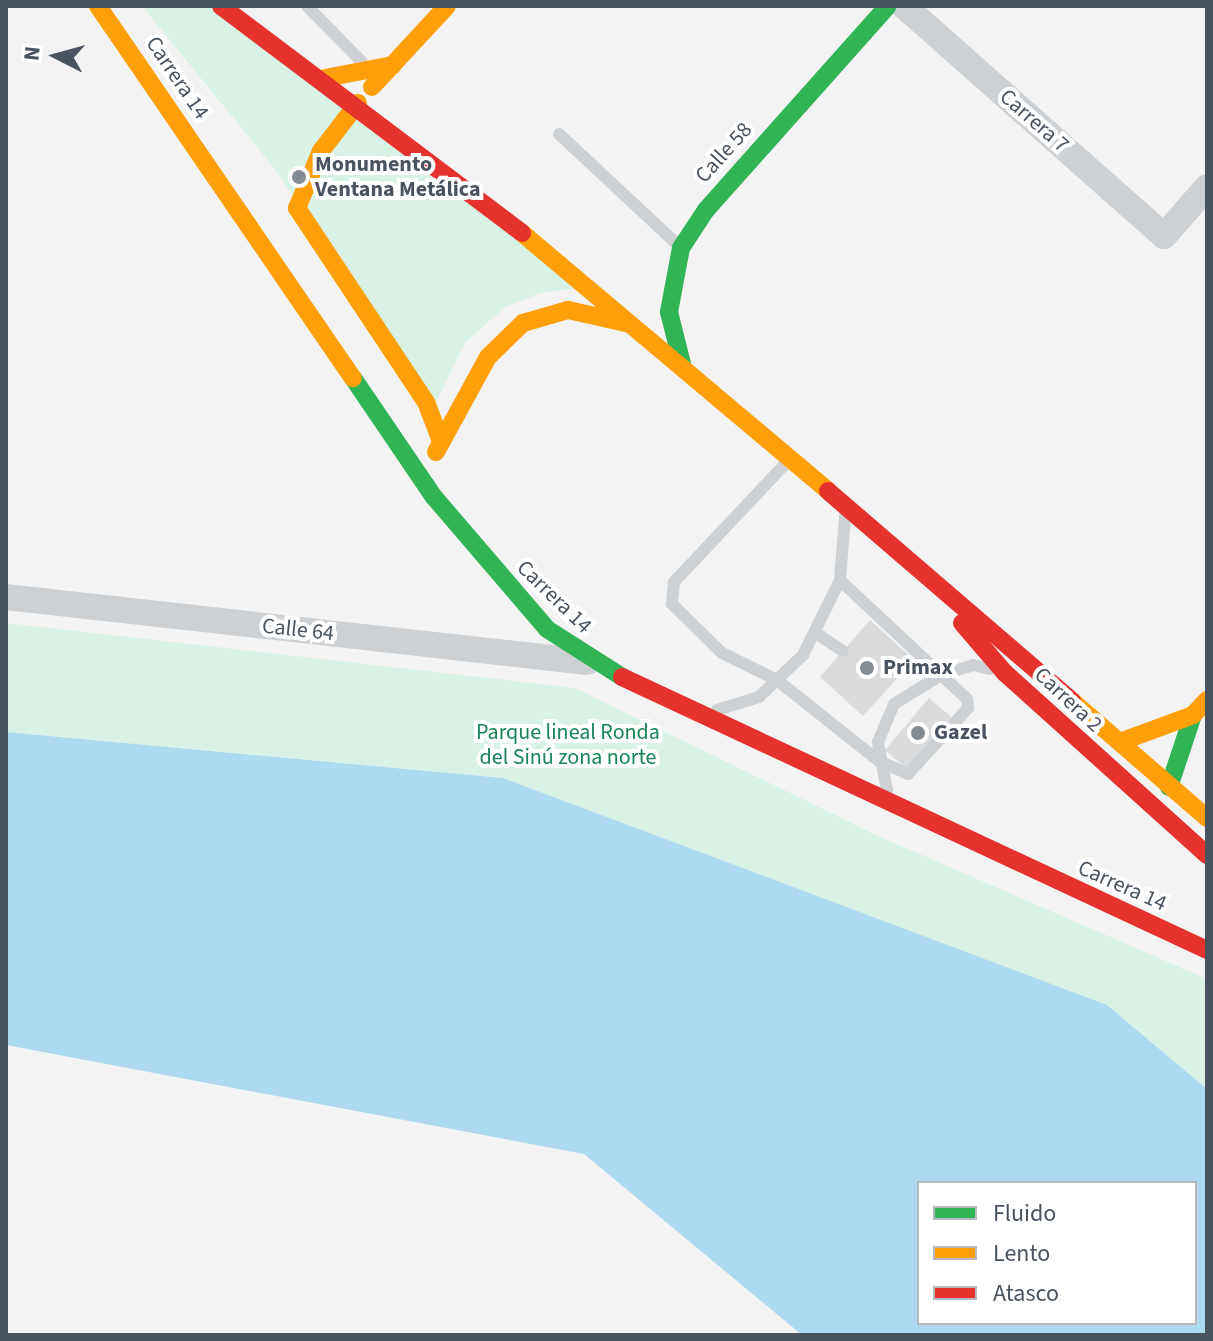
<!DOCTYPE html>
<html>
<head>
<meta charset="utf-8">
<style>
	body { margin:0 }
	#map { position:relative; width:1213px; height:1341px; overflow:hidden; background:#f3f3f3; font-family:"Source Sans 3",sans-serif }
	div>[style] { position:absolute }
	.green>* { inset:0; background:#d8f2e5 }
	.water>* { inset:0; background:#addaf0 }
	.building>* { inset:0; background:#dadbdc }
	.lane>* { height:12px; margin:-6px; padding:0 6px; transform-origin:6px; border-radius:6px; background:#ced1d4 }
	.street>* { height:26px; margin:-13px; padding:0 13px; transform-origin:13px; border-radius:13px; background:#ced1d4 }
	.fast>* { height:18px; margin:-9px; padding:0 9px; transform-origin:9px; border-radius:9px; background:#30b455 }
	.slow>* { height:18px; margin:-9px; padding:0 9px; transform-origin:9px; border-radius:9px; background:#ff9f0a }
	.jam>* { height:18px; margin:-9px; padding:0 9px; transform-origin:9px; border-radius:9px; background:#e5322d }
	.dots>* { width:22px; height:22px; translate:-50% -50%; box-sizing:border-box; border:4px solid #fff; border-radius:50% }
	span { translate:-50% -50%; white-space:nowrap; text-align:center; line-height:1.15; -webkit-text-stroke:8px #fff; paint-order:stroke }
	.street-label { font-size:22px; color:#495360 }
	.poi-label { font-size:22px; color:#495360; font-weight:700 }
	.left { translate:0 -50%; text-align:left }
	.park-label { font-size:22px; color:#178559 }
	.frame { position:absolute; inset:0; border:8px solid #495360; pointer-events:none }
	.legend { position:absolute; left:917px; top:1181px; width:280px; height:144px; box-sizing:border-box; background:#fff; border:2px solid #b6babf; margin:0; padding:10px 14px; list-style:none; font-size:24px; color:#495360 }
	.legend li { display:flex; align-items:center; gap:16px; height:40px }
	.legend b { width:40px; border:2px solid #b6babf }
	.north { position:absolute; left:16px; top:16px; width:80px; height:80px; -webkit-text-stroke:6px #fff; paint-order:stroke; rotate:276deg; font-size:22px; font-weight:700; line-height:32px; text-align:center; color:#495360 }
	.north::after { content:''; display:block; margin:auto; width:28px; height:36px; background:#495360; clip-path:polygon(50% 0,100% 100%,50% 72%,0 100%) }
</style>
</head>
<body>
<div id="map">
	<div class="green">
		<i style="clip-path:polygon(142px 6px,225px 6px,593px 286px,541px 293px,505px 307px,465px 343px,435px 404px,275px 169px)"></i>
		<i style="clip-path:polygon(6px 623px,575px 688px,876px 835px,1207px 979px,1207px 1089px,1107px 1005px,503px 778px,6px 732px)"></i>
	</div>
	<div class="water">
		<i style="clip-path:polygon(evenodd,6px 732px,503px 778px,1107px 1005px,1207px 1089px,1207px 1335px,802px 1335px,584px 1154px,6px 1045px,6px 732px,919px 1183px,1195px 1183px,1195px 1323px,919px 1323px,919px 1183px)"></i>
	</div>
	<div class="building">
		<i style="clip-path:polygon(870px 620px,914px 660px,863px 716px,820px 677px)"></i>
		<i style="clip-path:polygon(929px 698px,951px 717px,907px 769px,885px 750px)"></i>
	</div>
	<div class="lane">
		<i style="left:307px;top:6px;width:78px;rotate:45.5deg"></i>
		<i style="left:559px;top:134px;width:164px;rotate:43deg"></i>
		<i style="left:788px;top:461px;width:166px;rotate:133.3deg"></i>
		<i style="left:674px;top:582px;width:22px;rotate:95deg"></i>
		<i style="left:672px;top:604px;width:70px;rotate:44.4deg"></i>
		<i style="left:722px;top:653px;width:61px;rotate:26.1deg"></i>
		<i style="left:777px;top:680px;width:130px;rotate:38.5deg"></i>
		<i style="left:879px;top:761px;width:32px;rotate:24deg"></i>
		<i style="left:908px;top:774px;width:89px;rotate:-47.7deg"></i>
		<i style="left:968px;top:708px;width:9px;rotate:-96deg"></i>
		<i style="left:967px;top:699px;width:174px;rotate:-136.9deg"></i>
		<i style="left:816px;top:633px;width:32px;rotate:34deg"></i>
		<i style="left:717px;top:710px;width:44px;rotate:-17.2deg"></i>
		<i style="left:759px;top:697px;width:61px;rotate:-43.7deg"></i>
		<i style="left:803px;top:655px;width:84px;rotate:-63.7deg"></i>
		<i style="left:840px;top:580px;width:64px;rotate:-85.5deg"></i>
		<i style="left:887px;top:790px;width:49px;rotate:-100.6deg"></i>
		<i style="left:878px;top:742px;width:41px;rotate:-67.2deg"></i>
		<i style="left:894px;top:704px;width:55px;rotate:-31.7deg"></i>
		<i style="left:941px;top:675px;width:34px;rotate:-17deg"></i>
		<i style="left:974px;top:665px;width:16px;rotate:14deg"></i>
	</div>
	<div class="street">
		<i style="left:904px;top:6px;width:347px;rotate:41.5deg"></i>
		<i style="left:1164px;top:236px;width:65px;rotate:-48.7deg"></i>
		<i style="left:6px;top:597px;width:585px;rotate:6.38deg"></i>
	</div>
	<div class="fast">
		<i style="left:682px;top:364px;width:54px;rotate:-104deg"></i>
		<i style="left:669px;top:312px;width:65px;rotate:-79.4deg"></i>
		<i style="left:681px;top:248px;width:45px;rotate:-56.7deg"></i>
		<i style="left:706px;top:210px;width:273px;rotate:-48.3deg"></i>
		<i style="left:353px;top:378px;width:144px;rotate:55.8deg"></i>
		<i style="left:434px;top:497px;width:174px;rotate:49.4deg"></i>
		<i style="left:547px;top:629px;width:89px;rotate:32.6deg"></i>
		<i style="left:1169px;top:787px;width:76px;rotate:-71.6deg"></i>
	</div>
	<div class="slow">
		<i style="left:98px;top:6px;width:451px;rotate:55.6deg"></i>
		<i style="left:325px;top:78px;width:69px;rotate:-10.8deg"></i>
		<i style="left:372px;top:87px;width:110px;rotate:-47.2deg"></i>
		<i style="left:358px;top:103px;width:61px;rotate:127.6deg"></i>
		<i style="left:321px;top:151px;width:62px;rotate:112.8deg"></i>
		<i style="left:297px;top:208px;width:233px;rotate:56.4deg"></i>
		<i style="left:426px;top:402px;width:39px;rotate:69deg"></i>
		<i style="left:522px;top:233px;width:400px;rotate:40.1deg"></i>
		<i style="left:436px;top:452px;width:108px;rotate:-61.3deg"></i>
		<i style="left:488px;top:357px;width:49px;rotate:-44.2deg"></i>
		<i style="left:523px;top:323px;width:47px;rotate:-16.1deg"></i>
		<i style="left:568px;top:310px;width:59px;rotate:12.6deg"></i>
		<i style="left:1072px;top:701px;width:179px;rotate:40.9deg"></i>
		<i style="left:1120px;top:742px;width:78px;rotate:-20.3deg"></i>
		<i style="left:1193px;top:715px;width:21px;rotate:-47deg"></i>
	</div>
	<div class="jam">
		<i style="left:221px;top:6px;width:377px;rotate:37deg"></i>
		<i style="left:828px;top:491px;width:322px;rotate:40.7deg"></i>
		<i style="left:962px;top:623px;width:66px;rotate:49.3deg"></i>
		<i style="left:1005px;top:673px;width:272px;rotate:42deg"></i>
		<i style="left:622px;top:677px;width:646px;rotate:25.02deg"></i>
	</div>
	<div class="dots">
		<i style="left:299px;top:177px;background:#848b93"></i>
		<i style="left:867px;top:668px;background:#848b93"></i>
		<i style="left:918px;top:733px;background:#848b93"></i>
	</div>
	<div class="street-label">
		<span style="left:177px;top:78px;rotate:56deg">Carrera 14</span>
		<span style="left:1034px;top:121px;rotate:41deg">Carrera 7</span>
		<span style="left:724px;top:153px;rotate:-48deg">Calle 58</span>
		<span style="left:554px;top:597px;rotate:44deg">Carrera 14</span>
		<span style="left:298px;top:630px;rotate:6deg">Calle 64</span>
		<span style="left:1068px;top:700px;rotate:43deg">Carrera 2</span>
		<span style="left:1122px;top:886px;rotate:24deg">Carrera 14</span>
	</div>
	<div class="poi-label">
		<span class="left" style="left:315px;top:177px">Monumento<br>Ventana Metálica</span>
		<span class="left" style="left:883px;top:668px">Primax</span>
		<span class="left" style="left:934px;top:733px">Gazel</span>
	</div>
	<div class="park-label">
		<span style="left:568px;top:745px">Parque lineal Ronda<br>del Sinú zona norte</span>
	</div>
	<div class="frame"></div>
	<ul class="legend">
	<li><b style="height:10px;background:#30b455"></b>Fluido</li>
	<li><b style="height:10px;background:#ff9f0a"></b>Lento</li>
	<li><b style="height:10px;background:#e5322d"></b>Atasco</li>
	</ul>
	<div class="north">N</div>
</div>
</body>
</html>
